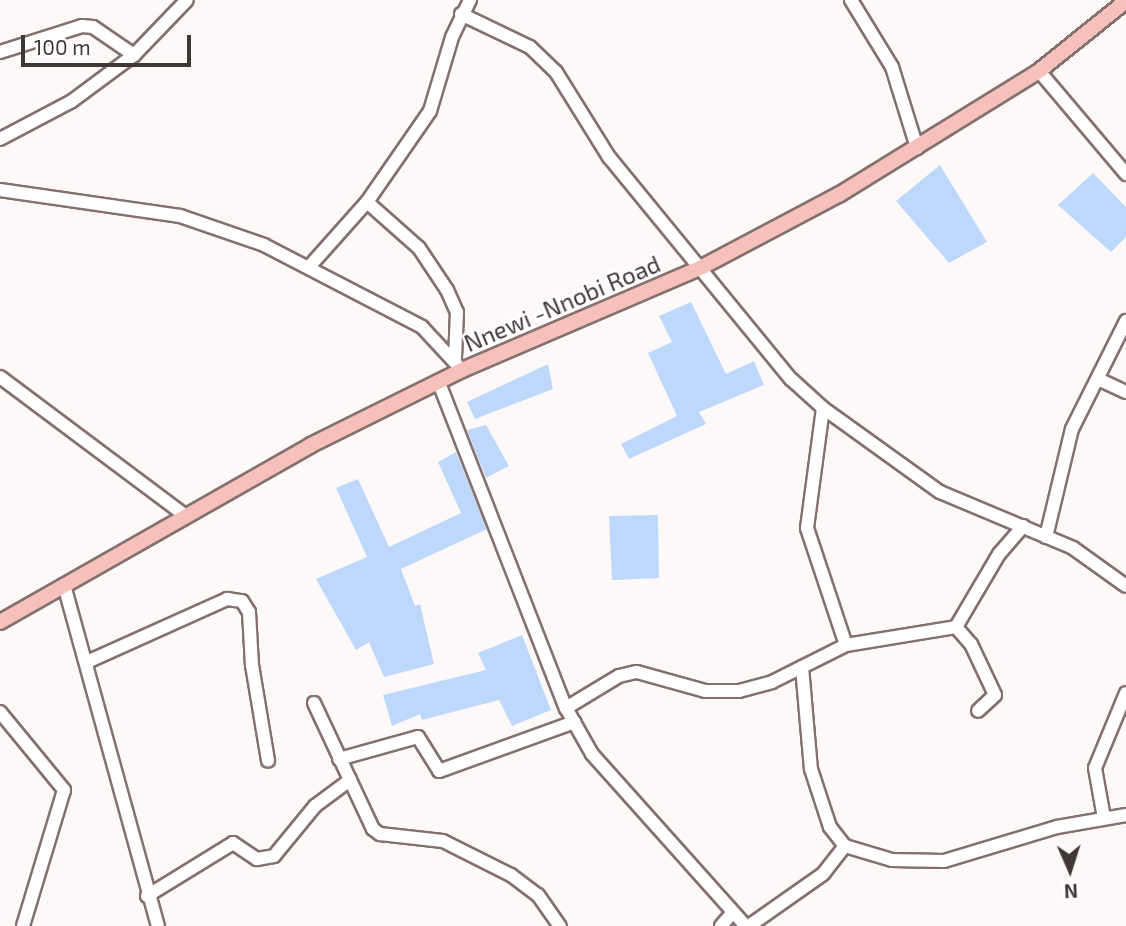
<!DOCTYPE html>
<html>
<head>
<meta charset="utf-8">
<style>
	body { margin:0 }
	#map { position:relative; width:1126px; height:926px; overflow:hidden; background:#fef9f9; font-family:"Exo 2",sans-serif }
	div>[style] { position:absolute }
	.building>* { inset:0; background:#bed8fc }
	.roads { filter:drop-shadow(2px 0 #84716f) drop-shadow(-2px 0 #84716f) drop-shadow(0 2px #84716f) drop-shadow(0 -2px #84716f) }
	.minor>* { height:12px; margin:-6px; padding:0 6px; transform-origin:6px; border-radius:6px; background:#fff }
	.major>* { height:14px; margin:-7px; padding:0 7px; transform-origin:7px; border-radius:7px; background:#f7c1bb }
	span { translate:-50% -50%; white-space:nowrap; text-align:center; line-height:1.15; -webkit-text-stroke:5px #fff; paint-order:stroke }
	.street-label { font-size:24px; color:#403837 }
	.north { position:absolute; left:1035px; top:835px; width:70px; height:70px; -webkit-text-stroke:5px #fff; paint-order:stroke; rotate:177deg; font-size:19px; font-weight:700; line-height:28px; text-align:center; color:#403837 }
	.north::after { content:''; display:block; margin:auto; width:24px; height:32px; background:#403837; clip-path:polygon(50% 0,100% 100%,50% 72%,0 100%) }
	.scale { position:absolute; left:21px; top:35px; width:170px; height:32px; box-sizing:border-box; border:4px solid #403837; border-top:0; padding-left:9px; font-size:21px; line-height:24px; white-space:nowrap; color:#403837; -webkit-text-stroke:5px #fff; paint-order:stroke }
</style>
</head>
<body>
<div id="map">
	<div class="building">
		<i style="clip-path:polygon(940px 165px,987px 242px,949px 263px,896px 201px)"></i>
		<i style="clip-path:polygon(1093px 173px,1126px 207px,1126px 237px,1111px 252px,1058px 205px)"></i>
		<i style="clip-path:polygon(691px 302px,726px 374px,754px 361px,764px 385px,699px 412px,706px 424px,629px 459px,621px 444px,677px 416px,648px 353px,672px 342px,659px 316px)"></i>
		<i style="clip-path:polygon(548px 364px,553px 389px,475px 419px,467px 402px)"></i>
		<i style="clip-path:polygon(486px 425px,509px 466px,486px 478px,467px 430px)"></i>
		<i style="clip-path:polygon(456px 452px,487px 529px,401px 569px,415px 606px,420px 604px,434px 664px,384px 677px,369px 642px,356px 650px,316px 579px,367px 557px,336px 488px,358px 479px,389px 547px,461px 513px,438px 462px)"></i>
		<i style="clip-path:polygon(658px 515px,659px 578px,612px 580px,609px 516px)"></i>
		<i style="clip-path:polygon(522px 635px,551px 710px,512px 726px,499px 700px,422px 720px,420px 714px,392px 726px,383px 695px,486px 670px,478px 653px)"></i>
	</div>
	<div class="roads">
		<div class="minor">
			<i style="left:851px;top:0;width:79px;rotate:58.5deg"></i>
			<i style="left:892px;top:67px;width:85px;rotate:72.8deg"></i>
			<i style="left:461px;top:14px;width:76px;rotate:25.6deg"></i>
			<i style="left:530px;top:47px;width:36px;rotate:44deg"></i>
			<i style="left:556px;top:72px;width:100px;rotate:58.1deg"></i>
			<i style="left:609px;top:157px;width:287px;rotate:50.7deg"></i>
			<i style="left:791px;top:379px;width:43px;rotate:42.2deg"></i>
			<i style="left:823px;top:408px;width:144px;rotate:35.7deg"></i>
			<i style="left:940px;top:492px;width:144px;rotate:22.8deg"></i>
			<i style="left:1073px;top:548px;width:65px;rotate:35.6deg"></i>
			<i style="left:0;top:52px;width:86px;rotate:-17.6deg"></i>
			<i style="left:82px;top:26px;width:11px;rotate:5deg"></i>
			<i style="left:93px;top:27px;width:50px;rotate:34.3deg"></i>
			<i style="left:1039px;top:71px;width:135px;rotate:49.8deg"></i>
			<i style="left:0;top:139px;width:81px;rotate:-27.8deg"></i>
			<i style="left:72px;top:101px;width:77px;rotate:-36.6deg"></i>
			<i style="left:134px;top:55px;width:76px;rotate:-46.1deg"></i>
			<i style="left:0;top:190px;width:182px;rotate:8.2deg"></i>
			<i style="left:180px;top:216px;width:89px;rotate:19deg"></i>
			<i style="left:264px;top:245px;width:178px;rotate:27.4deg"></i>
			<i style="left:422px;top:327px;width:59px;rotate:47.1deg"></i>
			<i style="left:367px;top:202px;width:69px;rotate:41.5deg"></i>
			<i style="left:419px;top:248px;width:50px;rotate:56.3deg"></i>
			<i style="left:447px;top:290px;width:24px;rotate:66deg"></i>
			<i style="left:457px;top:312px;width:46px;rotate:92.5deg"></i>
			<i style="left:309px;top:267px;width:87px;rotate:-48.3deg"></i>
			<i style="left:367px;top:202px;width:111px;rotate:-55.3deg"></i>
			<i style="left:430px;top:111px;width:77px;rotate:-73.4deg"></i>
			<i style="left:452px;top:37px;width:41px;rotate:-64.1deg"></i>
			<i style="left:0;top:377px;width:229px;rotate:36.8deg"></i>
			<i style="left:1098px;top:379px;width:31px;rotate:25deg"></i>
			<i style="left:439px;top:383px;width:349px;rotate:68.7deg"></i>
			<i style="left:566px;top:708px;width:53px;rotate:60.5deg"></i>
			<i style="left:592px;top:754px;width:231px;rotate:48.2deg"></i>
			<i style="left:823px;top:408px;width:121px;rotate:97.6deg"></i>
			<i style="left:807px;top:528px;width:123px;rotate:71.6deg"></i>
			<i style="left:1046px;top:537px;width:111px;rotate:-76.5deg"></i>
			<i style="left:1072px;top:429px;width:121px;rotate:-63.4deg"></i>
			<i style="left:64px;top:585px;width:354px;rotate:74.6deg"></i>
			<i style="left:956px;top:627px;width:23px;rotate:49deg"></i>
			<i style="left:971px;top:644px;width:56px;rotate:64.8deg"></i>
			<i style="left:995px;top:695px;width:23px;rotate:137deg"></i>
			<i style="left:87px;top:662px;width:154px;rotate:-24.2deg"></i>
			<i style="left:227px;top:599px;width:15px;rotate:8deg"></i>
			<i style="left:242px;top:601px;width:13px;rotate:58deg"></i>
			<i style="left:249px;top:612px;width:53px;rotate:86.8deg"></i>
			<i style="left:252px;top:665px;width:97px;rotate:80.5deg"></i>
			<i style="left:802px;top:667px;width:102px;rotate:85deg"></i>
			<i style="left:811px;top:769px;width:61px;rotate:71.9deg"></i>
			<i style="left:830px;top:827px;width:24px;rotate:52deg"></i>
			<i style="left:845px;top:846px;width:49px;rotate:16.6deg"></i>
			<i style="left:892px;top:860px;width:52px;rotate:1.1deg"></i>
			<i style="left:944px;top:861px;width:118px;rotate:-16.7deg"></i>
			<i style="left:1057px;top:827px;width:70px;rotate:-9.9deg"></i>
			<i style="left:314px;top:703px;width:139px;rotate:64.9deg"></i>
			<i style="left:373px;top:829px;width:9px;rotate:36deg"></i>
			<i style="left:380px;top:834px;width:63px;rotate:6.3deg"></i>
			<i style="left:443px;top:841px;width:76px;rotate:26.6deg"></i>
			<i style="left:511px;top:875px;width:34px;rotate:37deg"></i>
			<i style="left:538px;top:895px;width:38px;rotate:55deg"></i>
			<i style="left:566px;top:708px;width:62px;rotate:-31.1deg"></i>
			<i style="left:619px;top:676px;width:18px;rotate:-13deg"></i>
			<i style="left:637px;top:672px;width:71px;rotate:15.6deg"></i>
			<i style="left:705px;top:691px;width:34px"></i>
			<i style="left:739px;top:691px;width:34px;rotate:-15deg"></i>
			<i style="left:772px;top:682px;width:83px;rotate:-26.6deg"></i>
			<i style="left:846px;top:645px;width:111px;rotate:-9.3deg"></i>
			<i style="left:956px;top:627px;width:85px;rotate:-59.5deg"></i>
			<i style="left:999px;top:554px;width:37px;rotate:-49deg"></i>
			<i style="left:0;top:712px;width:101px;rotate:50.6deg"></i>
			<i style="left:64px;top:790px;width:142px;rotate:106.8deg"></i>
			<i style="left:339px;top:759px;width:82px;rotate:-15.6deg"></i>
			<i style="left:418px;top:737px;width:40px;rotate:58deg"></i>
			<i style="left:439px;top:771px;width:144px;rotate:-19.9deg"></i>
			<i style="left:1104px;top:818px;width:51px;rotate:-100.2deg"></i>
			<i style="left:1095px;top:768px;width:81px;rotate:-67.5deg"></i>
			<i style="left:147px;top:896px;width:101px;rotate:-31.6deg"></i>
			<i style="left:233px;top:843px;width:29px;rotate:34deg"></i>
			<i style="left:257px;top:859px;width:17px;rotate:-10deg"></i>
			<i style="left:274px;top:856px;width:65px;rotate:-50.6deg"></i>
			<i style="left:315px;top:806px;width:44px;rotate:-36.6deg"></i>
			<i style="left:721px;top:926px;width:18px;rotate:-49deg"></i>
			<i style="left:749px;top:926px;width:90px;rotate:-35.1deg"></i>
			<i style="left:823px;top:874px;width:36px;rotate:-52deg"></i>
		</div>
		<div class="major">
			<i style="left:0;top:622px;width:358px;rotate:-29.6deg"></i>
			<i style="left:311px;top:445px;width:169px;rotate:-26.4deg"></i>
			<i style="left:462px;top:370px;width:261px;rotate:-23.2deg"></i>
			<i style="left:702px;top:267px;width:156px;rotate:-27.9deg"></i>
			<i style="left:840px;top:194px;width:234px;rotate:-31.7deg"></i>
			<i style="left:1039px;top:71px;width:112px;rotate:-38.8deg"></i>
		</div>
	</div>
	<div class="street-label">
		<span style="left:562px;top:303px;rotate:-23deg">Nnewi -Nnobi Road</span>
	</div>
	<div class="north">N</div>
	<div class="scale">100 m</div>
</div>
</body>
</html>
